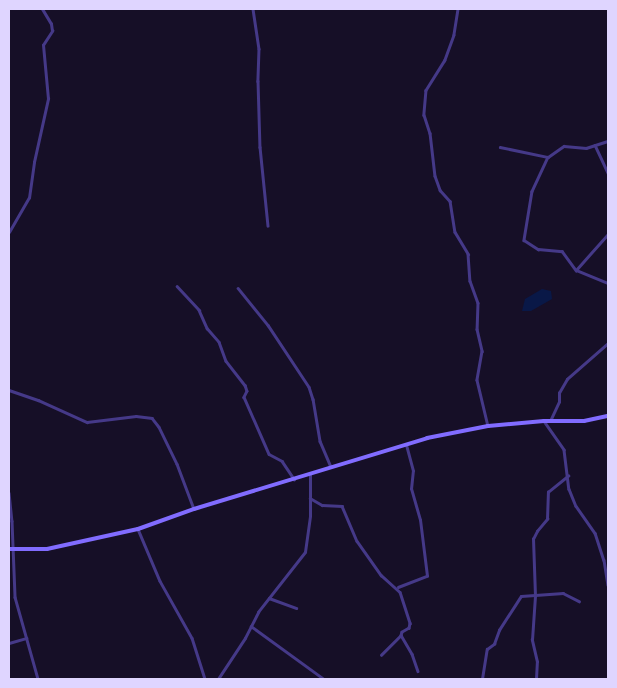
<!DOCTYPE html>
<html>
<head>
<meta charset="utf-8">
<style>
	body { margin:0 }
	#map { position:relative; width:617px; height:688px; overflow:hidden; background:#160f27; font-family:Quicksand,sans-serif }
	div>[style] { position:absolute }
	.water>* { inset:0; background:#091847 }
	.street>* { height:2.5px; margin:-1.25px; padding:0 1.25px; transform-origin:1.25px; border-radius:1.25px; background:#453988 }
	.secondary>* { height:4px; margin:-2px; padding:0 2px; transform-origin:2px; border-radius:2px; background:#816cff }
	span { translate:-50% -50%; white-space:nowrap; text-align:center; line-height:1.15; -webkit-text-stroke:4px #160f27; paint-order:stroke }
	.frame { position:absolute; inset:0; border:10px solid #dfd5ff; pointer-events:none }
</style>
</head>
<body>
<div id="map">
	<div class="water">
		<i style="clip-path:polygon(542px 289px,551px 291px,552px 299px,531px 311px,522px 311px,525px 299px)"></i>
	</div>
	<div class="street">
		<i style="left:253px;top:9px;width:40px;rotate:81.5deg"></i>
		<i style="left:259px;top:49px;width:32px;rotate:92deg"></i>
		<i style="left:258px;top:81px;width:66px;rotate:88.3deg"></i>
		<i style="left:260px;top:147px;width:79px;rotate:84.2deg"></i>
		<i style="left:458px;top:9px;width:26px;rotate:99deg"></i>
		<i style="left:454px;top:35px;width:27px;rotate:110deg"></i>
		<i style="left:445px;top:60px;width:36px;rotate:122deg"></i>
		<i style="left:426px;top:90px;width:25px;rotate:95deg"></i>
		<i style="left:424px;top:115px;width:19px;rotate:72deg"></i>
		<i style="left:430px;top:133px;width:43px;rotate:83.4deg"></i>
		<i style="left:435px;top:176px;width:15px;rotate:70deg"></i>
		<i style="left:440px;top:190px;width:15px;rotate:48deg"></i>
		<i style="left:450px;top:201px;width:31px;rotate:81deg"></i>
		<i style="left:455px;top:232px;width:26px;rotate:59deg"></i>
		<i style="left:468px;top:254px;width:27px;rotate:86deg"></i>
		<i style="left:470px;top:281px;width:23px;rotate:70deg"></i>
		<i style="left:478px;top:303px;width:26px;rotate:92deg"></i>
		<i style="left:477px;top:329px;width:23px;rotate:77deg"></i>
		<i style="left:482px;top:351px;width:29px;rotate:100deg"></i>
		<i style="left:477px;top:380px;width:47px;rotate:76.6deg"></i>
		<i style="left:595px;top:145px;width:31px;rotate:65deg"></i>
		<i style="left:500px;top:147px;width:49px;rotate:11.8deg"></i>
		<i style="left:548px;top:157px;width:19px;rotate:-35deg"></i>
		<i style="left:564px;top:146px;width:22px;rotate:5deg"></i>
		<i style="left:586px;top:148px;width:23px;rotate:-18deg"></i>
		<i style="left:548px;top:157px;width:38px;rotate:115deg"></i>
		<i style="left:532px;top:191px;width:50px;rotate:99.3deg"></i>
		<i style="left:524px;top:240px;width:17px;rotate:33deg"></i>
		<i style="left:538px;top:249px;width:24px;rotate:5deg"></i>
		<i style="left:562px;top:251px;width:24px;rotate:54deg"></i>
		<i style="left:576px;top:270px;width:35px;rotate:22deg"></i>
		<i style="left:9px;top:232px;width:39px;rotate:-60deg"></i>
		<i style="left:29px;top:198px;width:36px;rotate:-82deg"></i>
		<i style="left:34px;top:162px;width:65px;rotate:-77.5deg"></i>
		<i style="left:48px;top:99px;width:54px;rotate:-95.3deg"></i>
		<i style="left:43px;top:45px;width:17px;rotate:-57deg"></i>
		<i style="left:52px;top:31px;width:7px;rotate:-98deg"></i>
		<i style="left:51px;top:24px;width:17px;rotate:-121deg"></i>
		<i style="left:576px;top:270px;width:48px;rotate:-48.4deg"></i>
		<i style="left:177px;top:286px;width:33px;rotate:47deg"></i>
		<i style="left:199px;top:310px;width:20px;rotate:66deg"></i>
		<i style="left:207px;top:328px;width:18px;rotate:49deg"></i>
		<i style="left:219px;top:342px;width:20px;rotate:70deg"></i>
		<i style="left:226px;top:361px;width:31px;rotate:52deg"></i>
		<i style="left:245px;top:385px;width:6px;rotate:72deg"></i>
		<i style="left:247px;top:391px;width:7px;rotate:117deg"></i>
		<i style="left:244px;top:397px;width:62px;rotate:66.3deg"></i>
		<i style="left:269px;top:454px;width:15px;rotate:28deg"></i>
		<i style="left:282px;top:461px;width:22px;rotate:56deg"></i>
		<i style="left:238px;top:288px;width:48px;rotate:51deg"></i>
		<i style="left:268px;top:325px;width:74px;rotate:56.5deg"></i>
		<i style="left:309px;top:387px;width:13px;rotate:72deg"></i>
		<i style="left:313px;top:399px;width:43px;rotate:80.5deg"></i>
		<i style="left:320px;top:441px;width:28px;rotate:67deg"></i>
		<i style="left:9px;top:390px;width:31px;rotate:19deg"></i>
		<i style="left:38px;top:400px;width:54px;rotate:24.2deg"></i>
		<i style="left:87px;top:422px;width:49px;rotate:-7deg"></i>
		<i style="left:136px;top:416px;width:16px;rotate:7deg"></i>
		<i style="left:152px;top:418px;width:11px;rotate:52deg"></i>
		<i style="left:159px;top:427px;width:41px;rotate:64.1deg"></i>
		<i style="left:177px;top:464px;width:48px;rotate:69.3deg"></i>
		<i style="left:544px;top:421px;width:35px;rotate:55deg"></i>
		<i style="left:564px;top:450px;width:39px;rotate:83deg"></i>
		<i style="left:569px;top:489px;width:18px;rotate:68deg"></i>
		<i style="left:576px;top:506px;width:33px;rotate:55deg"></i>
		<i style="left:595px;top:533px;width:28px;rotate:72deg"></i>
		<i style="left:604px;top:560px;width:25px;rotate:81deg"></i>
		<i style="left:550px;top:421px;width:21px;rotate:-65deg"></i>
		<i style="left:559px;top:402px;width:9px;rotate:-90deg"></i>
		<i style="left:559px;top:393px;width:16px;rotate:-60deg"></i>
		<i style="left:567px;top:379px;width:55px;rotate:-41.3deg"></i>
		<i style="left:9px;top:493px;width:28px;rotate:84deg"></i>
		<i style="left:12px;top:521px;width:76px;rotate:87.7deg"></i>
		<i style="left:15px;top:597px;width:85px;rotate:74.3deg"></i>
		<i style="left:310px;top:498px;width:14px;rotate:30deg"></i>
		<i style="left:322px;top:505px;width:20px;rotate:3deg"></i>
		<i style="left:342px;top:506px;width:38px;rotate:67deg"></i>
		<i style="left:357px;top:541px;width:42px;rotate:54.8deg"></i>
		<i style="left:381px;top:575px;width:25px;rotate:42deg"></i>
		<i style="left:400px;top:592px;width:33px;rotate:72deg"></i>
		<i style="left:410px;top:623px;width:5px;rotate:101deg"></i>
		<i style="left:409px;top:628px;width:8px;rotate:150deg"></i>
		<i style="left:402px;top:632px;width:3px;rotate:108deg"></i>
		<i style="left:401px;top:635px;width:22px;rotate:60deg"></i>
		<i style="left:412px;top:654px;width:18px;rotate:71deg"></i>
		<i style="left:138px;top:529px;width:56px;rotate:67.1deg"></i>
		<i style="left:160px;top:581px;width:65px;rotate:60.7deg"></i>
		<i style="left:192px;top:638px;width:43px;rotate:72.4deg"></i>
		<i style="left:398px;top:587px;width:31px;rotate:-21deg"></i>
		<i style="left:427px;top:576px;width:56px;rotate:-97.1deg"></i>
		<i style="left:420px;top:520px;width:32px;rotate:-106deg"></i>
		<i style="left:411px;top:489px;width:18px;rotate:-84deg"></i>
		<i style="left:413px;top:471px;width:27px;rotate:-105deg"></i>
		<i style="left:269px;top:598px;width:29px;rotate:20deg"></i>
		<i style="left:251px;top:626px;width:90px;rotate:36deg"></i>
		<i style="left:9px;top:643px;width:18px;rotate:-16deg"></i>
		<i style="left:381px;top:655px;width:28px;rotate:-45deg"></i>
		<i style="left:218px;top:679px;width:49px;rotate:-56.6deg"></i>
		<i style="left:245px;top:638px;width:29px;rotate:-63deg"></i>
		<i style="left:258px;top:612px;width:76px;rotate:-51.9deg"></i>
		<i style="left:305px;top:552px;width:36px;rotate:-82deg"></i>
		<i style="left:310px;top:516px;width:41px;rotate:-90deg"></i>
		<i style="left:482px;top:679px;width:30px;rotate:-81deg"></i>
		<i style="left:487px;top:649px;width:9px;rotate:-36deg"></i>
		<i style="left:494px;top:644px;width:15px;rotate:-70deg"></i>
		<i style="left:499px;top:630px;width:40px;rotate:-57.1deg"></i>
		<i style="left:521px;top:596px;width:42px;rotate:-4.1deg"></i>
		<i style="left:563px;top:593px;width:18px;rotate:27deg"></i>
		<i style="left:536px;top:679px;width:17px;rotate:-87deg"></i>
		<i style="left:537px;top:662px;width:23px;rotate:-103deg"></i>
		<i style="left:532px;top:640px;width:44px;rotate:-86.1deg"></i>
		<i style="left:535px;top:596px;width:57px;rotate:-92deg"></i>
		<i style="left:533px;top:539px;width:9px;rotate:-63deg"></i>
		<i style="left:537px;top:531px;width:16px;rotate:-50deg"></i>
		<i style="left:547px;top:519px;width:27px;rotate:-88deg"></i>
		<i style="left:548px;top:492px;width:26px;rotate:-39deg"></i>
	</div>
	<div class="secondary">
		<i style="left:9px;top:549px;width:38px"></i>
		<i style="left:47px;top:549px;width:93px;rotate:-12.4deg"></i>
		<i style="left:138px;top:529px;width:59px;rotate:-19.7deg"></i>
		<i style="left:194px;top:509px;width:244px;rotate:-16.9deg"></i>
		<i style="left:427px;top:438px;width:62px;rotate:-11.1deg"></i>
		<i style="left:488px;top:426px;width:56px;rotate:-5.1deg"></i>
		<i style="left:544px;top:421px;width:40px"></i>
		<i style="left:584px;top:421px;width:25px;rotate:-12deg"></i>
	</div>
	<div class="frame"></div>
</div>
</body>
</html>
